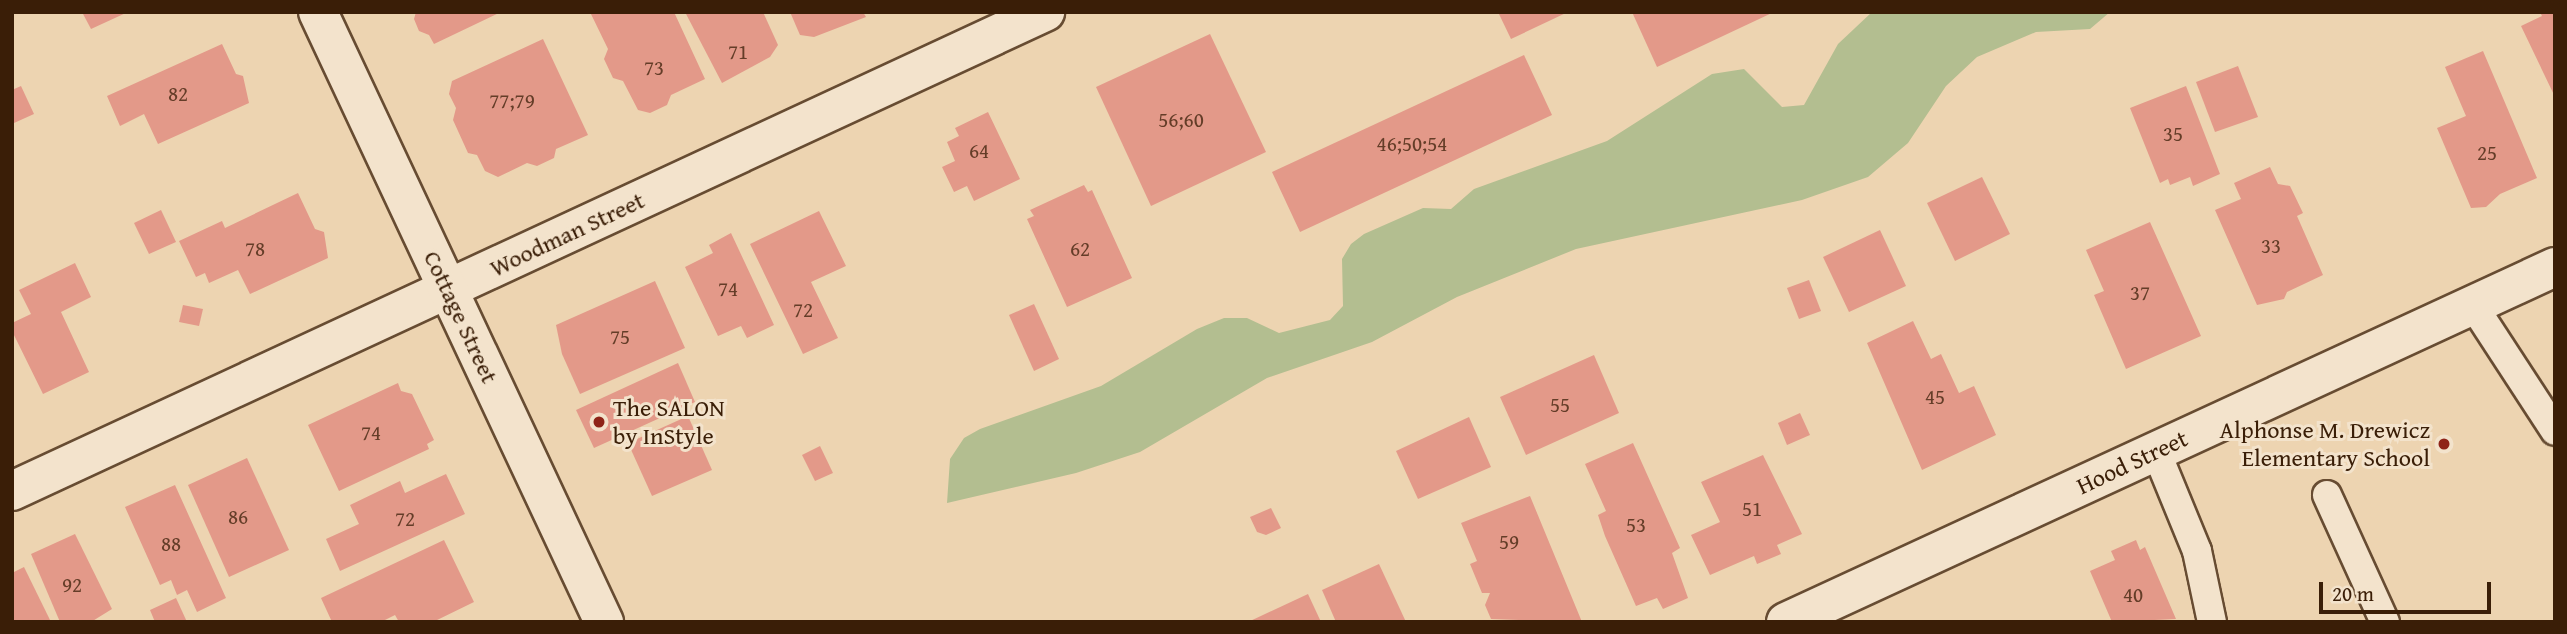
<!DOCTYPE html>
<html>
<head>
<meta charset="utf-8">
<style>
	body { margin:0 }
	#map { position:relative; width:2567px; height:634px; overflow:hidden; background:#edd4b1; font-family:"Gentium Book Plus",serif }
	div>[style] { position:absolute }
	.green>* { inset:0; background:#b3be90 }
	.building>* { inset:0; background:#e39989 }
	.roads { filter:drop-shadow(2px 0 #674c32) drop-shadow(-2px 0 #674c32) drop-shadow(0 2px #674c32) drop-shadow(0 -2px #674c32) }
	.service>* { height:28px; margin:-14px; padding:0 14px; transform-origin:14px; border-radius:14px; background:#f3e3cc }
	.minor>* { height:38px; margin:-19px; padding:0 19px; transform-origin:19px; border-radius:19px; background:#f3e3cc }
	.tertiary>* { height:38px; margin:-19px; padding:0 19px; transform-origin:19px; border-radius:19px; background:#f3e3cc }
	.dots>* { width:19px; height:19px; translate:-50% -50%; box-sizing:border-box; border:4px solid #f3e3cc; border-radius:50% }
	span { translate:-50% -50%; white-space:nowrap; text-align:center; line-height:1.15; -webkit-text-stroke:6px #f3e3cc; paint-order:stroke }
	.number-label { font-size:21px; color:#643d28 }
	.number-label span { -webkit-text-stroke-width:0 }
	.street-label { font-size:24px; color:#3a1e07 }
	.poi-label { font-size:24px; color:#3a1e07 }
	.left { translate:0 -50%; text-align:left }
	.right { translate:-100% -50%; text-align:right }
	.frame { position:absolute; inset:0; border:14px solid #3a1e07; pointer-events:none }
	.scale { position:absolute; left:2319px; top:582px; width:172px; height:32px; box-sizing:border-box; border:4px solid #3a1e07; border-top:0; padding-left:9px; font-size:21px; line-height:24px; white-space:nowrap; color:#3a1e07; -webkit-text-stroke:5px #f3e3cc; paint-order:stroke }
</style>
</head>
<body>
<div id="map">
	<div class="green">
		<i style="clip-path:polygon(1872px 12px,2110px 12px,2090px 29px,2036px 32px,1977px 57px,1946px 86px,1908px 143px,1868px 177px,1802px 200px,1576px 249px,1457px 297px,1372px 342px,1267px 378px,1140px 452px,1076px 473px,947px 503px,950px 459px,964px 438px,980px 429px,1101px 386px,1197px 329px,1224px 318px,1247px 318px,1279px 333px,1330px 320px,1343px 306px,1342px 259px,1351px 244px,1364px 234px,1423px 208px,1451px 209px,1474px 189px,1607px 141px,1712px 74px,1744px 69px,1782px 107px,1804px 105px,1838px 44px)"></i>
	</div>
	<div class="building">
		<i style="clip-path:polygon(82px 12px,128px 12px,91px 29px)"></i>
		<i style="clip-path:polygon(416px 12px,501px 12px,434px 44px,429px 35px,419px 31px,414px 19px)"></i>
		<i style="clip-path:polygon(590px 12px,674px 12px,705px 79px,671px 95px,667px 105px,650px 113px,638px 110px,623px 81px,613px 78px,604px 59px,608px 49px)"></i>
		<i style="clip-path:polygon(685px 12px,763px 12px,778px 45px,770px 57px,722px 83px)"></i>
		<i style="clip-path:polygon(790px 12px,863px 12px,866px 17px,814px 37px,800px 35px)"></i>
		<i style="clip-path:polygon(1498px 12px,1568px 12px,1511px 39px)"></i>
		<i style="clip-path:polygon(1632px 12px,1774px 12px,1657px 67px)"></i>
		<i style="clip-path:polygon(2540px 12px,2555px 12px,2555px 97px,2521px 26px,2542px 16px)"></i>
		<i style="clip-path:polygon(1210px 34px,1266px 152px,1151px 206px,1096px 87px)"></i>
		<i style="clip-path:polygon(543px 39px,588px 135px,556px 149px,554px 158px,537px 166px,527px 163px,498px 177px,485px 171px,477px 155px,468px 153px,453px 120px,456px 108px,449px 94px,452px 81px)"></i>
		<i style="clip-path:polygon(222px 44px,236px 74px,243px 76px,249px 103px,158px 144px,144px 114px,120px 126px,107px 96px)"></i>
		<i style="clip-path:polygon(2483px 51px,2537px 178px,2500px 194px,2486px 207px,2471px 208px,2437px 128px,2466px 116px,2445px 67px)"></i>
		<i style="clip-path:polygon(1524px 55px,1552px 115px,1300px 232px,1272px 172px)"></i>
		<i style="clip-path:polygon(2238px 66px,2258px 117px,2215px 132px,2196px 82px)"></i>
		<i style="clip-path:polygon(21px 86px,34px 114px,14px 123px,12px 90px)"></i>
		<i style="clip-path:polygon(2186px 86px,2220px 174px,2193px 186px,2190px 177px,2170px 185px,2168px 179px,2160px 183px,2130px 108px)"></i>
		<i style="clip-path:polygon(988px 112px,1020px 179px,974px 201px,967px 186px,954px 192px,942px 167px,955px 161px,947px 142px,959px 136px,955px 128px)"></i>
		<i style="clip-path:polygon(2270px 167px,2278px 184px,2290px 186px,2303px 213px,2297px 216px,2323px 275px,2287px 292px,2284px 299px,2257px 305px,2215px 210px,2241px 199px,2234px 183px)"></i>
		<i style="clip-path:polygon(1982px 177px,2010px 234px,1955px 261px,1927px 203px)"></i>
		<i style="clip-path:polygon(1084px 185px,1088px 192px,1092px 190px,1132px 278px,1067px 307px,1027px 219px,1034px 216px,1030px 210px)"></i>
		<i style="clip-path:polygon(298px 193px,315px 229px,324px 232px,328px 258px,250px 294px,238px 270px,209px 283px,205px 273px,196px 277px,179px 241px,222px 221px,225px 228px)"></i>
		<i style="clip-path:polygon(161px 210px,176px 242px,149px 254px,134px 223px)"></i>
		<i style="clip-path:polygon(819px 211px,846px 266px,811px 282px,838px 338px,803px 354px,750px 244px)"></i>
		<i style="clip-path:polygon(2150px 222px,2201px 336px,2126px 369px,2094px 295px,2104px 291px,2086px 250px)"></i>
		<i style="clip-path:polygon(1880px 230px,1906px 286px,1849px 312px,1823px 257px)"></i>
		<i style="clip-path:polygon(731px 233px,774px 325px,747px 338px,741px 326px,718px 336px,685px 267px,713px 253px,709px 245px)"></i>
		<i style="clip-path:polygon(75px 263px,91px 297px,61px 312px,89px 372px,43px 394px,12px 331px,12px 323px,31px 314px,19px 290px)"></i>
		<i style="clip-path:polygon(1809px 280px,1821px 311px,1799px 319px,1787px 288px)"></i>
		<i style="clip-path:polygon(655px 281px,685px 348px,580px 394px,562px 354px,556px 325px)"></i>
		<i style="clip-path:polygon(1034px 304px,1059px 359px,1034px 371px,1009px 315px)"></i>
		<i style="clip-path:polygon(183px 305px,203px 309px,199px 326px,179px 322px)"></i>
		<i style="clip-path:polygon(1913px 321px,1931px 359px,1941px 354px,1959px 393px,1974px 386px,1996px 435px,1922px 470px,1867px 343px)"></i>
		<i style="clip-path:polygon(1594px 355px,1619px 413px,1526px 455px,1500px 397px)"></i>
		<i style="clip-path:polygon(678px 363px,695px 402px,594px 448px,576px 410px)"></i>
		<i style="clip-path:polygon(398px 383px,401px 391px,412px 394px,434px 440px,427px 444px,429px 449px,339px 491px,308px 425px)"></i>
		<i style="clip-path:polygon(1800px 413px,1810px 435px,1787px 445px,1778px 423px)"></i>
		<i style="clip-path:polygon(688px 416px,712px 470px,652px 496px,628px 443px)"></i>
		<i style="clip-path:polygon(1469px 417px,1491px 467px,1418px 499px,1396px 451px)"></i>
		<i style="clip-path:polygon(1633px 443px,1680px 548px,1672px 553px,1688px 598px,1663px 609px,1657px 598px,1636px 606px,1605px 536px,1598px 515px,1606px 511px,1585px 464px)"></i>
		<i style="clip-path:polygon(820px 446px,833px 473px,815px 481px,802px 455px)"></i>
		<i style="clip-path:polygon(1763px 455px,1802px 534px,1777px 545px,1781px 554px,1757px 564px,1754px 556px,1710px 575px,1691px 535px,1720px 522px,1701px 482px)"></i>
		<i style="clip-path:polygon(247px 458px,289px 550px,229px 577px,188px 485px)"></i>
		<i style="clip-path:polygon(446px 474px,465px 514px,340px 571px,326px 539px,359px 524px,350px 505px,400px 481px,405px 493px)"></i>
		<i style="clip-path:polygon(175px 485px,226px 598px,197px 612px,187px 590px,177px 595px,171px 580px,160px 585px,125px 507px)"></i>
		<i style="clip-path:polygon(1530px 496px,1582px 622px,1491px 619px,1485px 605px,1490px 593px,1482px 593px,1470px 564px,1477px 561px,1461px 523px)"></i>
		<i style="clip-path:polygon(1271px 508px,1281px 528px,1266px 535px,1257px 532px,1250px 517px)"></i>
		<i style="clip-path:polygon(75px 534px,112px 609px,91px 622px,60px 622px,31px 554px)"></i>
		<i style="clip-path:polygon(444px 540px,474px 602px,433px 622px,399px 622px,395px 615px,381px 622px,332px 622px,321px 598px)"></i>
		<i style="clip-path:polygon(2136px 540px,2140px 550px,2145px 547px,2176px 619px,2112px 622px,2090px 571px,2115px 560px,2111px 551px)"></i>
		<i style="clip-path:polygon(1379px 564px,1406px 622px,1336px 622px,1322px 590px)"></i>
		<i style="clip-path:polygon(24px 567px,51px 622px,12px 622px,12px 573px)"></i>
		<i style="clip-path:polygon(1308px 594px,1321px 622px,1248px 622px)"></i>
		<i style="clip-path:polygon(176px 598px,187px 622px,155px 622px,150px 610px)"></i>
	</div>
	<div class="roads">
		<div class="service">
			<i style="left:2473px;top:305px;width:150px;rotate:56.9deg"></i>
			<i style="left:2156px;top:451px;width:108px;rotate:67.7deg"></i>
			<i style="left:2197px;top:551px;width:73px;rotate:78.1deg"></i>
			<i style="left:2327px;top:495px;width:140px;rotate:65.5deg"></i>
		</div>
		<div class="minor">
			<i style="left:12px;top:491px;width:1139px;rotate:-24.88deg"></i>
			<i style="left:1786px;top:622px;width:847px;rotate:-24.78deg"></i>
		</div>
		<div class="tertiary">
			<i style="left:318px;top:12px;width:674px;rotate:64.88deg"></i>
		</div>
	</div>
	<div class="dots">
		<i style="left:599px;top:422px;background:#8f2418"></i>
		<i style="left:2444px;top:444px;background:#8f2418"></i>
	</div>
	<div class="number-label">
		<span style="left:738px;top:52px">71</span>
		<span style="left:654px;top:68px">73</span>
		<span style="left:178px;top:94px">82</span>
		<span style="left:512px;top:101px">77;79</span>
		<span style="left:1181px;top:120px">56;60</span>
		<span style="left:2173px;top:134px">35</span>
		<span style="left:1412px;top:144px">46;50;54</span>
		<span style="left:979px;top:151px">64</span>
		<span style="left:2487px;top:153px">25</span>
		<span style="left:2271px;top:246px">33</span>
		<span style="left:255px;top:249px">78</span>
		<span style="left:1080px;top:249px">62</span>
		<span style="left:728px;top:289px">74</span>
		<span style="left:2140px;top:293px">37</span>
		<span style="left:803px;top:310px">72</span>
		<span style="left:620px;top:337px">75</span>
		<span style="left:1935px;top:397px">45</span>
		<span style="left:1560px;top:405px">55</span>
		<span style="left:371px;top:433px">74</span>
		<span style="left:1752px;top:509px">51</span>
		<span style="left:238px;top:517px">86</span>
		<span style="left:405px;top:519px">72</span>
		<span style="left:1636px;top:525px">53</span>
		<span style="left:1509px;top:542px">59</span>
		<span style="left:171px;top:544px">88</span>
		<span style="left:72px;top:585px">92</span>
		<span style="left:2133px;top:595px">40</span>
	</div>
	<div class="street-label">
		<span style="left:567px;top:234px;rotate:-25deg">Woodman Street</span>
		<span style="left:461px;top:317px;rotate:65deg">Cottage Street</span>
		<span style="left:2132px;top:462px;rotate:-25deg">Hood Street</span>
	</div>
	<div class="poi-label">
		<span class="left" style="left:613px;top:422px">The SALON<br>by InStyle</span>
		<span class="right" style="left:2430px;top:444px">Alphonse M. Drewicz<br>Elementary School</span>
	</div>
	<div class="frame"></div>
	<div class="scale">20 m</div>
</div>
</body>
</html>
